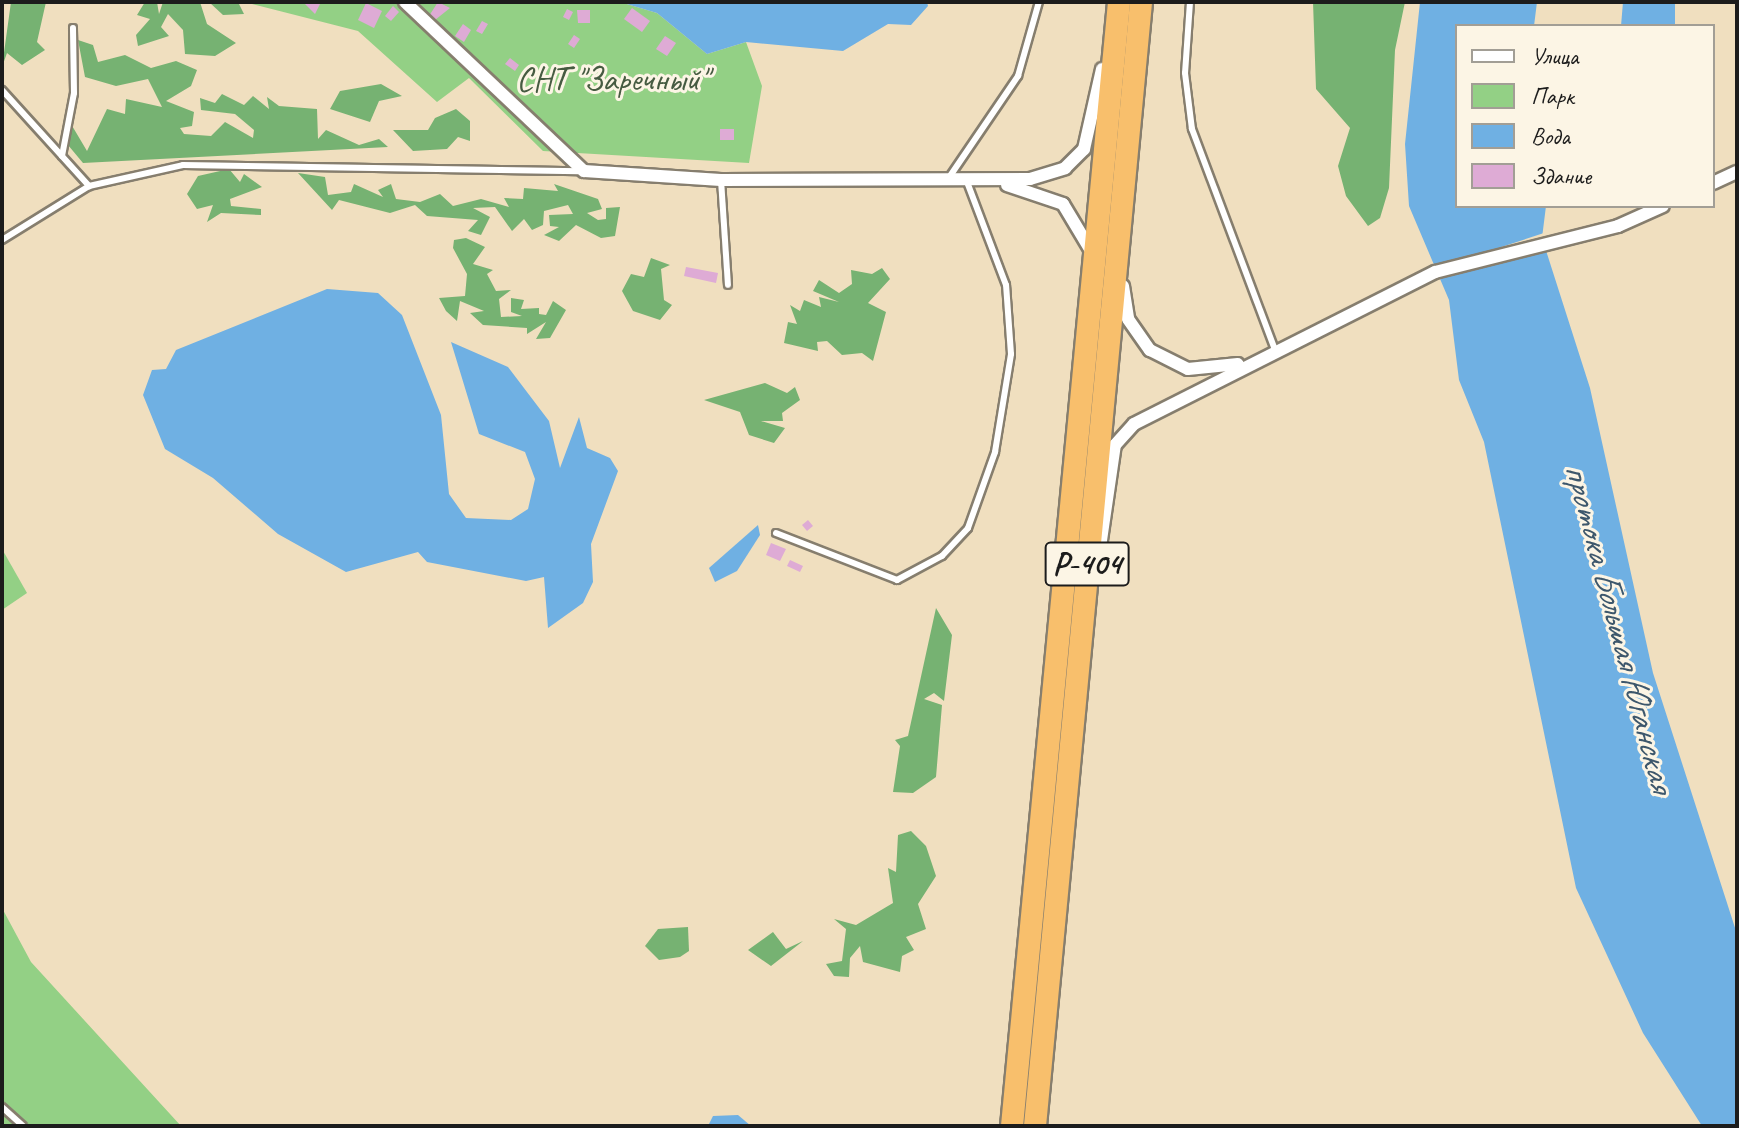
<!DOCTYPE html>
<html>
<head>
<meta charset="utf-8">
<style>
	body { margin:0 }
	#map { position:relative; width:1739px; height:1128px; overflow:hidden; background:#f0dfbf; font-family:Caveat,sans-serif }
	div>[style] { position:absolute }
	.green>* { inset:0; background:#93d085 }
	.forest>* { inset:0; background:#76b272 }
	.water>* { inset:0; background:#6fb0e3 }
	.pier>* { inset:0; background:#f0dfbf }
	.building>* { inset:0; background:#deabd5 }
	.roads { filter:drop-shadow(2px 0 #867e6e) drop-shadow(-2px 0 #867e6e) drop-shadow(0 2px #867e6e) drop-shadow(0 -2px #867e6e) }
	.lane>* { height:6px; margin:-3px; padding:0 3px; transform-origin:3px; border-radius:3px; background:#fff }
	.street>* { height:12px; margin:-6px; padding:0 6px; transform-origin:6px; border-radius:6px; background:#fff }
	.highway>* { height:22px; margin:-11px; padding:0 11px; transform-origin:11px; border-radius:11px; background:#f8bf6c }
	span { translate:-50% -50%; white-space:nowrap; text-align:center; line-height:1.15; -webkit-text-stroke:6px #fcf5e5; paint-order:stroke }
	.shield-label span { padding:2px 6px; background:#fcf5e5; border:2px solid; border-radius:6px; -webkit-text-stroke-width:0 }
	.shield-label { font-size:32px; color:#1c1c1c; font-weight:700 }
	.park-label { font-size:34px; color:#465b41 }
	.water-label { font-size:36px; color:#3d576c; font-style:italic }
	.frame { position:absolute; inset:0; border:4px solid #1c1c1c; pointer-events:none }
	.legend { position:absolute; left:1455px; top:24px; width:260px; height:184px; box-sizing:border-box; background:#fcf5e5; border:2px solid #a29e95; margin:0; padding:10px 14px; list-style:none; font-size:24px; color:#1c1c1c }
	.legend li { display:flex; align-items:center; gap:16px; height:40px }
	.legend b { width:40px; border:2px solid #a29e95 }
</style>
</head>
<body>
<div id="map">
	<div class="green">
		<i style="clip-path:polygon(244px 2px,620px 2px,657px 13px,707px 54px,746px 42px,762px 86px,749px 163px,543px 151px,469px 78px,437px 102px,358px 31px)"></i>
		<i style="clip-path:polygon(2px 549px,27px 593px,2px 610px)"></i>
		<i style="clip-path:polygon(2px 908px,31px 962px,181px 1126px,2px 1126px)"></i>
	</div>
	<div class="forest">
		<i style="clip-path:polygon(11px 2px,46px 2px,37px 42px,45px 50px,22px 65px,7px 53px,2px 67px)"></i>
		<i style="clip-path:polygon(145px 2px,157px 2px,159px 14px,163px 2px,200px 2px,207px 24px,236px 43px,215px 56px,185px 54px,183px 30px,168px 14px,161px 27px,169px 36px,138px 46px,136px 35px,150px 19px,137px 15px)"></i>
		<i style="clip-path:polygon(209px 2px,238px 2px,244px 14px,223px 15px)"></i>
		<i style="clip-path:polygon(1313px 2px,1405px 2px,1395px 50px,1389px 188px,1380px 218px,1368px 226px,1346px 196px,1338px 166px,1350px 128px,1316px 89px)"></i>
		<i style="clip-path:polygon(78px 40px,93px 45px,98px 62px,125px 55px,151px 68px,176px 61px,197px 70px,191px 86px,166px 101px,194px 112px,192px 126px,180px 128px,184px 134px,211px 136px,225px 122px,253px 138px,254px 130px,235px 114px,201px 110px,200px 98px,215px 103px,222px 94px,244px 105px,253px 96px,269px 109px,267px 97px,279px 106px,317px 109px,318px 139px,326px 130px,359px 145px,379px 139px,388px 147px,83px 163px,68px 145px,71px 124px,87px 151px,107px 109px,125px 114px,126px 99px,162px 107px,148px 79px,116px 86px,85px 77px)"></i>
		<i style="clip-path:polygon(381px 84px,402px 96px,379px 101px,370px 122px,330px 109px,340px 91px)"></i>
		<i style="clip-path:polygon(456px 109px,470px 121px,470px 141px,458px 137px,447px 149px,413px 151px,393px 130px,428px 130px,435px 118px)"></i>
		<i style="clip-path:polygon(229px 169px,240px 182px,244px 174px,262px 187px,230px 199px,231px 206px,261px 209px,261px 215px,221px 213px,207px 222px,213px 205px,197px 209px,187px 194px,198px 176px)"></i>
		<i style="clip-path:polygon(298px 173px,325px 177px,328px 195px,351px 192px,354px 184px,383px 197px,378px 190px,391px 184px,396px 199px,420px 202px,440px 194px,453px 206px,481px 199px,509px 207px,504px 198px,523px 199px,524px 188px,558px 191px,554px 184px,598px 199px,602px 209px,587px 213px,598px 220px,606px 219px,606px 208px,620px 207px,615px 236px,601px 238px,576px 225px,559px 241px,544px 235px,559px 227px,550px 226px,549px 215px,573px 214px,568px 205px,544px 211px,543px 225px,532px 230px,524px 219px,512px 231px,495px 207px,473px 208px,490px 217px,481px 235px,468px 231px,478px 220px,427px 216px,415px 205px,390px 213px,339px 200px,332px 210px)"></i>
		<i style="clip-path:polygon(466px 238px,485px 247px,473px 264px,493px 270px,487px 274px,496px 291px,511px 290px,499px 299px,501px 317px,522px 316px,511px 312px,511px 298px,524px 300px,521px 309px,539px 308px,539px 314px,546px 315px,553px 301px,566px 310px,550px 338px,536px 339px,546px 322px,527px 334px,527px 328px,483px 325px,470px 313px,484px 311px,460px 301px,457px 321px,446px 311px,439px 298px,465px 296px,467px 274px,453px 248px,454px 240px)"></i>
		<i style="clip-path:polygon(651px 258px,670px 265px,661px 269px,664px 300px,672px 305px,660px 320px,633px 311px,622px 291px,631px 274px,644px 277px)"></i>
		<i style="clip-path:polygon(882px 268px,890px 279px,868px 303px,886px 312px,873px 361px,862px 353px,842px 355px,827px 341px,817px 342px,818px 351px,784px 343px,788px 322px,797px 324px,790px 305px,800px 311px,804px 300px,821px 307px,819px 297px,839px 302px,813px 291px,819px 280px,839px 293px,852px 284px,851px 270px,872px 274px)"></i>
		<i style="clip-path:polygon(765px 383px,787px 393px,795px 387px,800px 400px,782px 413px,783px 421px,761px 421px,785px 428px,774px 443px,749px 435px,740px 412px,704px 400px)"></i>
		<i style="clip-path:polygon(936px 608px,952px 635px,944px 701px,934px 693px,924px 699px,942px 705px,936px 777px,913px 793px,893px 792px,900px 746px,895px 740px,908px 736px)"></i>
		<i style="clip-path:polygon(911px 831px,926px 846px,936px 876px,918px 904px,926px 929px,906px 937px,914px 950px,902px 956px,900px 972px,863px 962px,860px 946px,850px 958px,849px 977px,834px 976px,826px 964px,842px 961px,846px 929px,834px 919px,856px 925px,893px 903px,888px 868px,896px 872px,898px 835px)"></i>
		<i style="clip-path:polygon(688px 927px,689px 951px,680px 957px,659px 960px,645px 946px,658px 929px)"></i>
		<i style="clip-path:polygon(773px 932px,786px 949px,803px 941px,771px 966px,748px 950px)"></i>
	</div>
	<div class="water">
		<i style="clip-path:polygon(620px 2px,927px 2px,928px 6px,911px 25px,888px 24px,843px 51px,746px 42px,707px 54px,657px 13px)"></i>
		<i style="clip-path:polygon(1420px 2px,1537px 2px,1534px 26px,1457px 26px,1457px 206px,1546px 206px,1542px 238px,1590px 388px,1653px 673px,1737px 934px,1737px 1126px,1702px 1126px,1643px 1033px,1576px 888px,1484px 442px,1459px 380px,1449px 300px,1409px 206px,1405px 144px)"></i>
		<i style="clip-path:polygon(1623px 2px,1675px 2px,1675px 26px,1621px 26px)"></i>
		<i style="clip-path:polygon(327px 289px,378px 293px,402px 315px,441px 415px,449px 494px,466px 518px,511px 520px,528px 509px,535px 479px,525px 452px,479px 434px,451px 342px,508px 367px,549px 421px,560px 468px,579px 417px,587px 448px,610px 458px,618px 471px,591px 544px,593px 582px,583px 603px,548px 628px,544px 577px,526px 581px,427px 562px,418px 552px,346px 572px,278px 534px,213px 478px,165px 449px,143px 395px,152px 370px,166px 369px,176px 350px)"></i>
		<i style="clip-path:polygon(758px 525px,760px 535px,737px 571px,715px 582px,709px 568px)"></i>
		<i style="clip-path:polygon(738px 1115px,751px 1126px,708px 1126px,713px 1116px)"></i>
	</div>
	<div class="pier">
		<i style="clip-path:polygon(1547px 232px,1548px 245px,1439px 277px,1434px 269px)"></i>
	</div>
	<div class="building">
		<i style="clip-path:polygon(303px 2px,321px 2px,315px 14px)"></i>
		<i style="clip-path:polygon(438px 2px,450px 8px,435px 20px,429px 16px)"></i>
		<i style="clip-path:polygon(366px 3px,382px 11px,374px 28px,358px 20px)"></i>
		<i style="clip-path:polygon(393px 6px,399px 12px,391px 21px,385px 16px)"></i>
		<i style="clip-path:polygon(632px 8px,650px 21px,642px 32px,624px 19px)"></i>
		<i style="clip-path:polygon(567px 9px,573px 12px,569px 20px,563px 17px)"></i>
		<i style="clip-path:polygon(577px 10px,590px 10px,590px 23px,578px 23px)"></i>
		<i style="clip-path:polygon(482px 21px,488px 24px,482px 34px,476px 31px)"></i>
		<i style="clip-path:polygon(463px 24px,471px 30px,464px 42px,455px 36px)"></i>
		<i style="clip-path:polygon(574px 35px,580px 39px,574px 48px,568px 44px)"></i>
		<i style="clip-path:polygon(665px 36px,676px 43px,667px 56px,656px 49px)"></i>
		<i style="clip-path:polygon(510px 58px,519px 65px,515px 71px,505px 64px)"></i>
		<i style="clip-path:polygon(720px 129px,734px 129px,734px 140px,720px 140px)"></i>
		<i style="clip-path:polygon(686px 267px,718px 273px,716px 283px,684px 276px)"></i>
		<i style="clip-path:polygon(808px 520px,813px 526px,807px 531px,802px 525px)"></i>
		<i style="clip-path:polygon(771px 543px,786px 549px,780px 561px,766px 555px)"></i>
		<i style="clip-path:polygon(790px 560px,803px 566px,800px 572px,787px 566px)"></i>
	</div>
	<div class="roads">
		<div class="lane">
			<i style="left:1190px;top:2px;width:71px;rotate:94deg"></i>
			<i style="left:1185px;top:73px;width:56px;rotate:82.9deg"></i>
			<i style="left:1192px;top:129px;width:239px;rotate:69.4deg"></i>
			<i style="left:2px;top:90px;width:130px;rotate:47.8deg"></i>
			<i style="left:62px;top:156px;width:64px;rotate:-79.2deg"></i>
			<i style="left:74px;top:93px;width:65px;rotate:-90.9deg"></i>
			<i style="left:948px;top:179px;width:125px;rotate:-55.8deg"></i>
			<i style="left:1018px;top:76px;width:77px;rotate:-74.2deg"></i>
			<i style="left:721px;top:180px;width:105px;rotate:86.2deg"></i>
			<i style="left:2px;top:240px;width:102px;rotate:-31.8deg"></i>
			<i style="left:89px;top:186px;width:96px;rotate:-12.6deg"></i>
			<i style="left:183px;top:165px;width:397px;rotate:0.9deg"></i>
			<i style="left:776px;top:533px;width:130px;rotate:21.2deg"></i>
			<i style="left:897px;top:580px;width:51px;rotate:-28.1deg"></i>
			<i style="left:942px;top:556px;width:38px;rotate:-47deg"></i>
			<i style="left:968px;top:528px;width:81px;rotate:-70.4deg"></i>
			<i style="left:995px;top:452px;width:99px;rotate:-80.7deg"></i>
			<i style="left:1011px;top:354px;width:69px;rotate:-94.1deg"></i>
			<i style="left:1006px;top:285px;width:110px;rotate:-110.7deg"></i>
			<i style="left:2px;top:1107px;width:28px;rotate:42deg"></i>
		</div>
		<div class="street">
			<i style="left:405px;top:2px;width:246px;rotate:43.4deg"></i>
			<i style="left:584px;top:171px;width:137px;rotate:3.8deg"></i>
			<i style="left:721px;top:180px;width:309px;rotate:-0.2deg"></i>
			<i style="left:1030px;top:179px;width:37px;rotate:-17deg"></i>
			<i style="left:1065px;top:168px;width:27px;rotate:-45deg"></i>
			<i style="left:1084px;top:149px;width:82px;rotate:-77.3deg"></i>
			<i style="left:1713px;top:183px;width:26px;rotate:-25deg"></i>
			<i style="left:1007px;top:185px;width:59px;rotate:18.7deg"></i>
			<i style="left:1063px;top:204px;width:52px;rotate:59deg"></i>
			<i style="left:1123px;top:286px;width:33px;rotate:81deg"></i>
			<i style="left:1128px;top:319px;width:38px;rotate:55deg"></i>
			<i style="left:1150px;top:350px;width:42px;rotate:26.6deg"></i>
			<i style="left:1188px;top:369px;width:50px;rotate:-5.7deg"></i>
			<i style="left:1098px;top:561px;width:117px;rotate:-81.7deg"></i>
			<i style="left:1115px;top:445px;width:28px;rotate:-48deg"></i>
			<i style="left:1134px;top:424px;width:337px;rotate:-26.8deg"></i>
			<i style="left:1435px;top:272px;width:189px;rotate:-14.1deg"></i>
			<i style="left:1618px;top:226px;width:49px;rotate:-24deg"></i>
		</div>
		<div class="highway">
			<i style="left:1012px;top:1126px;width:1129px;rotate:-84.56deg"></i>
			<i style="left:1035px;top:1126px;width:1129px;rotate:-84.61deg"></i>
		</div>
	</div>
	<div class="shield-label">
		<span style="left:1087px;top:564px">Р-404</span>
	</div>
	<div class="park-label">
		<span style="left:612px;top:79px">СНТ "Заречный"</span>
	</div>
	<div class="water-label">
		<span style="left:1619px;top:627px;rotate:75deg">протока Большая Юганская</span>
	</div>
	<div class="frame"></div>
	<ul class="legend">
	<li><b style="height:10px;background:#fff"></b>Улица</li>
	<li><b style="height:22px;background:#93d085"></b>Парк</li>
	<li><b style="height:22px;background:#6fb0e3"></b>Вода</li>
	<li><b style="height:22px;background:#deabd5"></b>Здание</li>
	</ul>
</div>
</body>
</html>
